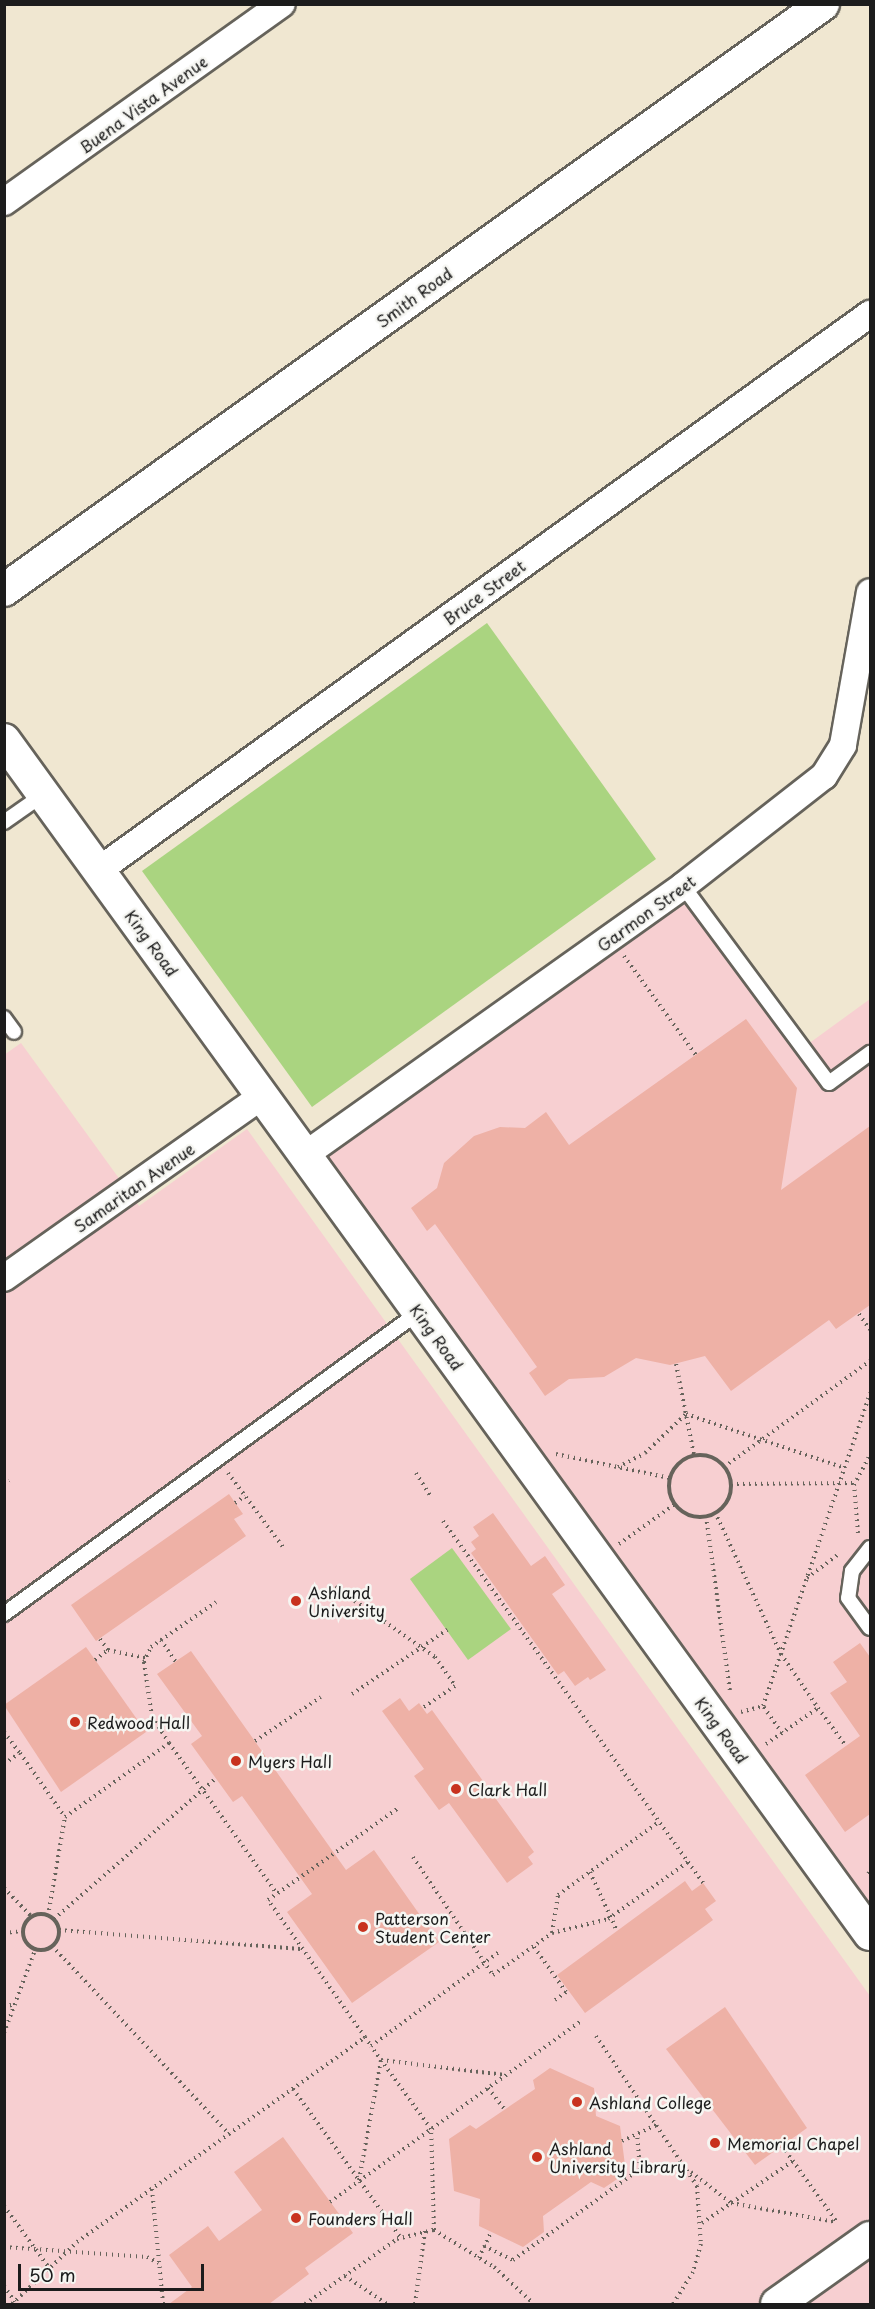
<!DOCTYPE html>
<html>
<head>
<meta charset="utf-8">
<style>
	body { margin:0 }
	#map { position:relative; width:875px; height:2309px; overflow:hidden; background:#f0e7d1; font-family:"Playpen Sans",sans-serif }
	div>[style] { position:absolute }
	.built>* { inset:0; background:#f7cfd1 }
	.green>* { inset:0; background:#aad480 }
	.building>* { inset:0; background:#eeb1a6 }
	.path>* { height:4px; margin-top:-2px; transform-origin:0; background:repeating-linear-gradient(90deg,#66635b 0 1.5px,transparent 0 6px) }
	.path>.ring { margin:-2px; padding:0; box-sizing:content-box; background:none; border:4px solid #66635b; border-radius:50% }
	.roads { filter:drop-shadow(2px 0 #66635b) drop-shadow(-2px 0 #66635b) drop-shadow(0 2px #66635b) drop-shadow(0 -2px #66635b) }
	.service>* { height:14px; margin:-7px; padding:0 7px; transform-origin:7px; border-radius:7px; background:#fff }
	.minor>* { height:26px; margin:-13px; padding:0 13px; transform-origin:13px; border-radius:13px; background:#fff }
	.tertiary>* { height:32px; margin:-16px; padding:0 16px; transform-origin:16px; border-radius:16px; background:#fff }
	.dots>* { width:16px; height:16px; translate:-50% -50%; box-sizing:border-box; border:3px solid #f6f6f2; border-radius:50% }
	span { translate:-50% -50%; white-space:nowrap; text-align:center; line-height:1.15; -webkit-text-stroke:5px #f6f6f2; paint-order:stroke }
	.street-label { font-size:16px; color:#1c1c1c }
	.poi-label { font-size:16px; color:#1c1c1c }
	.left { translate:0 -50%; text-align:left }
	.frame { position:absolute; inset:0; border:6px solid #1c1c1c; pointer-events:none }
	.scale { position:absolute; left:18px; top:2264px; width:186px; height:27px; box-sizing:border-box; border:3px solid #1c1c1c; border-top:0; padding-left:8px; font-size:18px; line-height:21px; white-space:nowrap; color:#1c1c1c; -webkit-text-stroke:4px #f6f6f2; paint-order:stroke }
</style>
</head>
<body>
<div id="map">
	<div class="built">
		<i style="clip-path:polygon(683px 886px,804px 1047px,870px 999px,870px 1920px,323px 1154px)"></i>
		<i style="clip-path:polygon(21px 1043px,139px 1206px,247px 1129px,870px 1996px,870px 2304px,5px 2304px,4px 1055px)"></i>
	</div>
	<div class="green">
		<i style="clip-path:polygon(487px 623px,656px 859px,312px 1107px,142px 871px)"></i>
		<i style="clip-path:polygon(452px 1548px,511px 1629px,468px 1660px,410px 1579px)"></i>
	</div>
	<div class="building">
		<i style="clip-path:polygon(746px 1019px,797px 1088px,781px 1190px,870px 1126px,870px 1305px,836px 1329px,829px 1320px,731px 1391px,705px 1356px,670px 1365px,636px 1358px,604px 1377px,569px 1379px,545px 1396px,529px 1373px,537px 1367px,435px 1224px,427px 1231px,411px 1208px,437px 1188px,444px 1163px,474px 1136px,500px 1127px,525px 1128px,546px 1112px,569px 1145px)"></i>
		<i style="clip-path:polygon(229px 1494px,243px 1514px,234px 1519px,246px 1536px,96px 1641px,71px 1605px)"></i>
		<i style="clip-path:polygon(493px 1513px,531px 1566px,545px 1556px,565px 1585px,552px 1594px,606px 1670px,590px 1680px,588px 1677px,575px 1686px,564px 1671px,558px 1675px,471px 1553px,476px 1549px,471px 1542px,479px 1536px,473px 1527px)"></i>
		<i style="clip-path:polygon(860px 1643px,870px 1657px,870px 1814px,845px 1832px,805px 1775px,860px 1736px,830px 1693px,847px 1682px,833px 1662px)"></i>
		<i style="clip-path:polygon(86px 1647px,146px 1732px,61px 1792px,4px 1705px)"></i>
		<i style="clip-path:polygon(191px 1651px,346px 1870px,374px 1850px,439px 1942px,352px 2003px,287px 1912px,312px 1894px,242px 1796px,233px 1802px,191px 1744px,202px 1736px,157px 1674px)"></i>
		<i style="clip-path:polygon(400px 1698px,409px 1711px,419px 1703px,427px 1714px,432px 1710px,534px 1852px,528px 1857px,533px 1864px,507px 1883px,449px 1803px,439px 1810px,414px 1776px,424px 1769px,382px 1711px)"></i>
		<i style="clip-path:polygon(685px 1881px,692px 1891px,703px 1883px,716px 1901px,705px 1909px,713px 1920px,585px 2013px,557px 1975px)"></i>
		<i style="clip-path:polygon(725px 2007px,807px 2128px,755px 2165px,666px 2049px)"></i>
		<i style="clip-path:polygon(550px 2068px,594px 2088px,596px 2116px,620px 2126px,626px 2173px,604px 2188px,591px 2182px,543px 2216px,544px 2232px,523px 2247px,479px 2226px,480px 2199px,454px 2191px,449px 2139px,470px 2125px,476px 2129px,535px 2089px,533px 2080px)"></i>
		<i style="clip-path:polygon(283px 2137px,353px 2233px,305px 2268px,309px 2274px,269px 2304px,169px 2304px,192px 2287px,169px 2255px,208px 2226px,219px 2241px,262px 2210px,234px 2172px)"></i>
	</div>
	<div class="path">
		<i style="left:624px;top:956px;width:122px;rotate:54deg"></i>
		<i style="left:859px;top:1314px;width:19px;rotate:55deg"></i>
		<i style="left:676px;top:1364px;width:93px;rotate:78.8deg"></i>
		<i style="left:556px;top:1454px;width:116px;rotate:11.9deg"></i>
		<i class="ring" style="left:669px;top:1455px;width:58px;height:58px"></i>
		<i style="left:618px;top:1467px;width:30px;rotate:-27deg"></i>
		<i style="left:645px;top:1453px;width:57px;rotate:-43.6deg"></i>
		<i style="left:686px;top:1414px;width:168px;rotate:18.8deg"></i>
		<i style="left:724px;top:1467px;width:180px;rotate:-36deg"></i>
		<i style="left:228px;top:1473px;width:92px;rotate:53.4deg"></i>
		<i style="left:416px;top:1473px;width:28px;rotate:58deg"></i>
		<i style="left:4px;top:1484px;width:6px;rotate:-31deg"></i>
		<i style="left:731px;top:1484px;width:124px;rotate:-0.5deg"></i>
		<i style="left:235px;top:1503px;width:12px;rotate:-35deg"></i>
		<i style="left:715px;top:1512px;width:157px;rotate:65.1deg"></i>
		<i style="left:781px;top:1654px;width:65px;rotate:55.6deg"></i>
		<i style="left:706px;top:1516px;width:177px;rotate:82.2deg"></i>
		<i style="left:443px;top:1521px;width:446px;rotate:54.3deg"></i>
		<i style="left:858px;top:1533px;width:48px;rotate:-94.8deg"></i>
		<i style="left:854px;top:1485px;width:34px;rotate:-62deg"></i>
		<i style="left:619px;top:1544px;width:69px;rotate:-35.5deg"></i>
		<i style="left:807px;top:1578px;width:40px;rotate:-37deg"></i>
		<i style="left:335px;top:1587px;width:122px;rotate:35deg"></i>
		<i style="left:435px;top:1657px;width:35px;rotate:55deg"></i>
		<i style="left:455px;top:1686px;width:40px;rotate:146deg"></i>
		<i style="left:100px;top:1639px;width:14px;rotate:54deg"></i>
		<i style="left:161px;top:1640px;width:27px;rotate:56deg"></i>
		<i style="left:95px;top:1660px;width:16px;rotate:-38deg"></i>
		<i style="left:108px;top:1650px;width:39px;rotate:12deg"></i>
		<i style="left:352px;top:1694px;width:115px;rotate:-34deg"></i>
		<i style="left:741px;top:1712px;width:23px;rotate:-15deg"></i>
		<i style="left:4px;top:1732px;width:26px;rotate:53deg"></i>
		<i style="left:782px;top:1733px;width:33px;rotate:-125deg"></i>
		<i style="left:763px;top:1706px;width:331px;rotate:-71.1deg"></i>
		<i style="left:255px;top:1741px;width:79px;rotate:-33.7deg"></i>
		<i style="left:169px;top:1743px;width:31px;rotate:-123deg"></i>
		<i style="left:152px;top:1717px;width:56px;rotate:-98.3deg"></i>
		<i style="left:144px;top:1662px;width:17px;rotate:-65deg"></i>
		<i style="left:151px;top:1647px;width:79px;rotate:-34.7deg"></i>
		<i style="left:766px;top:1744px;width:63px;rotate:-34.7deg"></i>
		<i style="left:818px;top:1708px;width:47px;rotate:53.6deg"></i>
		<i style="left:4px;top:1764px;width:19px;rotate:-35deg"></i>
		<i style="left:20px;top:1753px;width:78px;rotate:54.9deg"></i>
		<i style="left:65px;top:1817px;width:128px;rotate:-35.4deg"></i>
		<i style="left:169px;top:1743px;width:186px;rotate:54.4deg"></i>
		<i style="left:413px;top:1857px;width:143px;rotate:55.9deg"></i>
		<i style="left:493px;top:1975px;width:72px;rotate:-35.4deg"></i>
		<i style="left:552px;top:1933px;width:38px;rotate:-81deg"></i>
		<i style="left:558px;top:1895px;width:125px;rotate:-35.9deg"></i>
		<i style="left:590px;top:1872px;width:65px;rotate:65.4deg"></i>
		<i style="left:868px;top:1874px;width:3px;rotate:-45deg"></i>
		<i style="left:4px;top:1888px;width:39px;rotate:46deg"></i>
		<i class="ring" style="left:23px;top:1914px;width:32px;height:32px"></i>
		<i style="left:48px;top:1916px;width:100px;rotate:-80.3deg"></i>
		<i style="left:54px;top:1919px;width:215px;rotate:-41deg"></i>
		<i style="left:59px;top:1930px;width:245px;rotate:4.5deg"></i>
		<i style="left:4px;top:1933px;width:18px;rotate:-6deg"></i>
		<i style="left:552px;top:1933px;width:58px;rotate:-14deg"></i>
		<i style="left:608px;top:1919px;width:98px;rotate:-35.5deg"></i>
		<i style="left:52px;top:1946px;width:258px;rotate:46.7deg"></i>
		<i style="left:534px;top:1947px;width:55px;rotate:54.6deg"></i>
		<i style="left:555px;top:2000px;width:17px;rotate:-36deg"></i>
		<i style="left:4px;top:2007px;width:11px;rotate:-15deg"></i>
		<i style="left:4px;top:2033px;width:89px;rotate:-69.5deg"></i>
		<i style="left:596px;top:2036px;width:181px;rotate:56deg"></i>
		<i style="left:697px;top:2186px;width:58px;rotate:86.1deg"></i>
		<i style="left:701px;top:2244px;width:29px;rotate:106deg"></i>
		<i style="left:693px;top:2272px;width:38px;rotate:122deg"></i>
		<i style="left:365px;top:2037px;width:11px;rotate:56deg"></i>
		<i style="left:371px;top:2046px;width:159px;rotate:-36.3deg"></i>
		<i style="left:488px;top:2088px;width:28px;rotate:52deg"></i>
		<i style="left:293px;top:2089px;width:184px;rotate:54.1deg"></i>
		<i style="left:622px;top:2141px;width:40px;rotate:-25deg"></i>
		<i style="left:782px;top:2146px;width:92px;rotate:54.2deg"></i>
		<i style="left:691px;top:2172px;width:51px;rotate:37.8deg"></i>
		<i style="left:731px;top:2203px;width:107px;rotate:10.3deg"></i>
		<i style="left:359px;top:2180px;width:122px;rotate:-79.6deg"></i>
		<i style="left:381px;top:2060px;width:125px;rotate:6.9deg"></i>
		<i style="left:152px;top:2189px;width:116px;rotate:84.5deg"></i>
		<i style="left:330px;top:2202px;width:308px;rotate:-35.8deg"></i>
		<i style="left:4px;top:2206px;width:78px;rotate:53.9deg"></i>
		<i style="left:702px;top:2223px;width:110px;rotate:-34.3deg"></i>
		<i style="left:434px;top:2230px;width:70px;rotate:31.7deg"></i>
		<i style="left:494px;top:2267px;width:54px;rotate:42.8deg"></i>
		<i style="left:484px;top:2246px;width:32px;rotate:26deg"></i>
		<i style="left:513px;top:2260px;width:156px;rotate:-35.6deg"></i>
		<i style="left:640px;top:2169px;width:36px;rotate:-95deg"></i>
		<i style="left:4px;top:2247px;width:143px;rotate:4deg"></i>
		<i style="left:147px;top:2257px;width:13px;rotate:27deg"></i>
		<i style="left:479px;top:2258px;width:29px;rotate:-65deg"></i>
		<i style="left:345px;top:2276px;width:50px;rotate:33.7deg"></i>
		<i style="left:4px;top:2286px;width:19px;rotate:55deg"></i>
		<i style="left:12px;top:2304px;width:90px;rotate:-43.6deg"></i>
		<i style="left:77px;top:2242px;width:354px;rotate:-35.4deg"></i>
		<i style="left:365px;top:2037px;width:168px;rotate:-125.3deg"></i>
		<i style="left:268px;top:1900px;width:158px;rotate:-35.2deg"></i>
		<i style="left:305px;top:2304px;width:113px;rotate:-35.2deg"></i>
		<i style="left:397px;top:2239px;width:38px;rotate:-14deg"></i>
		<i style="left:434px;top:2230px;width:101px;rotate:-91.7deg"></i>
		<i style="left:431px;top:2129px;width:102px;rotate:-125.9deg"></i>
		<i style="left:415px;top:2304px;width:74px;rotate:-82.2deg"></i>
	</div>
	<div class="roads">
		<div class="service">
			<i style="left:4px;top:822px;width:49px;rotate:-35deg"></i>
			<i style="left:683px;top:886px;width:245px;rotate:53.5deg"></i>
			<i style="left:829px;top:1083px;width:51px;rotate:-36.2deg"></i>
			<i style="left:4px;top:1018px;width:17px;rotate:54deg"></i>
			<i style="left:870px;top:1548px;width:29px;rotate:128deg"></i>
			<i style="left:852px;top:1571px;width:27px;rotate:98deg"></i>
			<i style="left:848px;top:1598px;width:37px;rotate:54deg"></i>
			<i style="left:4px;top:1614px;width:513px;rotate:-36.04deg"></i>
		</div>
		<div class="minor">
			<i style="left:4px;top:202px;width:341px;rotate:-35.5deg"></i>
			<i style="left:99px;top:870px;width:951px;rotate:-35.8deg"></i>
			<i style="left:306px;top:1154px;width:463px;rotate:-35.4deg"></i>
			<i style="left:683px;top:886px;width:179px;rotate:-38deg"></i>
			<i style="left:824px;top:776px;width:36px;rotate:-58deg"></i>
			<i style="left:843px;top:745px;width:155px;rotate:-80deg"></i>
			<i style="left:4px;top:1278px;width:317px;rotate:-35.2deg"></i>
		</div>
		<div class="tertiary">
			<i style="left:4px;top:590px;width:1007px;rotate:-35.58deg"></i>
			<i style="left:4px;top:740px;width:1475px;rotate:54.05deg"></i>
			<i style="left:777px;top:2304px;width:114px;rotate:-35.4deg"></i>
		</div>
	</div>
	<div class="dots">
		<i style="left:296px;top:1601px;background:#c8321e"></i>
		<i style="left:75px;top:1722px;background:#c8321e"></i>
		<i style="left:236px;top:1761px;background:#c8321e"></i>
		<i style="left:456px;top:1789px;background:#c8321e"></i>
		<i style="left:363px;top:1927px;background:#c8321e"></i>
		<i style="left:577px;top:2102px;background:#c8321e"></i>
		<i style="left:715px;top:2143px;background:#c8321e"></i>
		<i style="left:537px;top:2157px;background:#c8321e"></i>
		<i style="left:296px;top:2218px;background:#c8321e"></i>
	</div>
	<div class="street-label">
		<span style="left:143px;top:104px;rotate:-36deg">Buena Vista Avenue</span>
		<span style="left:414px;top:297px;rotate:-36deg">Smith Road</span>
		<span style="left:484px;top:592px;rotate:-36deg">Bruce Street</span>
		<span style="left:646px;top:913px;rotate:-36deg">Garmon Street</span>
		<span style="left:152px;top:943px;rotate:54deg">King Road</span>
		<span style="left:134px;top:1187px;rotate:-35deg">Samaritan Avenue</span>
		<span style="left:437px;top:1337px;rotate:54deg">King Road</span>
		<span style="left:722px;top:1730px;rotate:54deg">King Road</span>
	</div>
	<div class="poi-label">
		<span class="left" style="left:308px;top:1601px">Ashland<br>University</span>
		<span class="left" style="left:87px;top:1722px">Redwood Hall</span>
		<span class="left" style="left:248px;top:1761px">Myers Hall</span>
		<span class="left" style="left:468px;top:1789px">Clark Hall</span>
		<span class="left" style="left:375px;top:1927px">Patterson<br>Student Center</span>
		<span class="left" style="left:589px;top:2102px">Ashland College</span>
		<span class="left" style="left:727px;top:2143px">Memorial Chapel</span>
		<span class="left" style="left:549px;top:2157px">Ashland<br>University Library</span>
		<span class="left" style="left:308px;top:2218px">Founders Hall</span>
	</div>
	<div class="frame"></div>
	<div class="scale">50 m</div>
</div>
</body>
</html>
